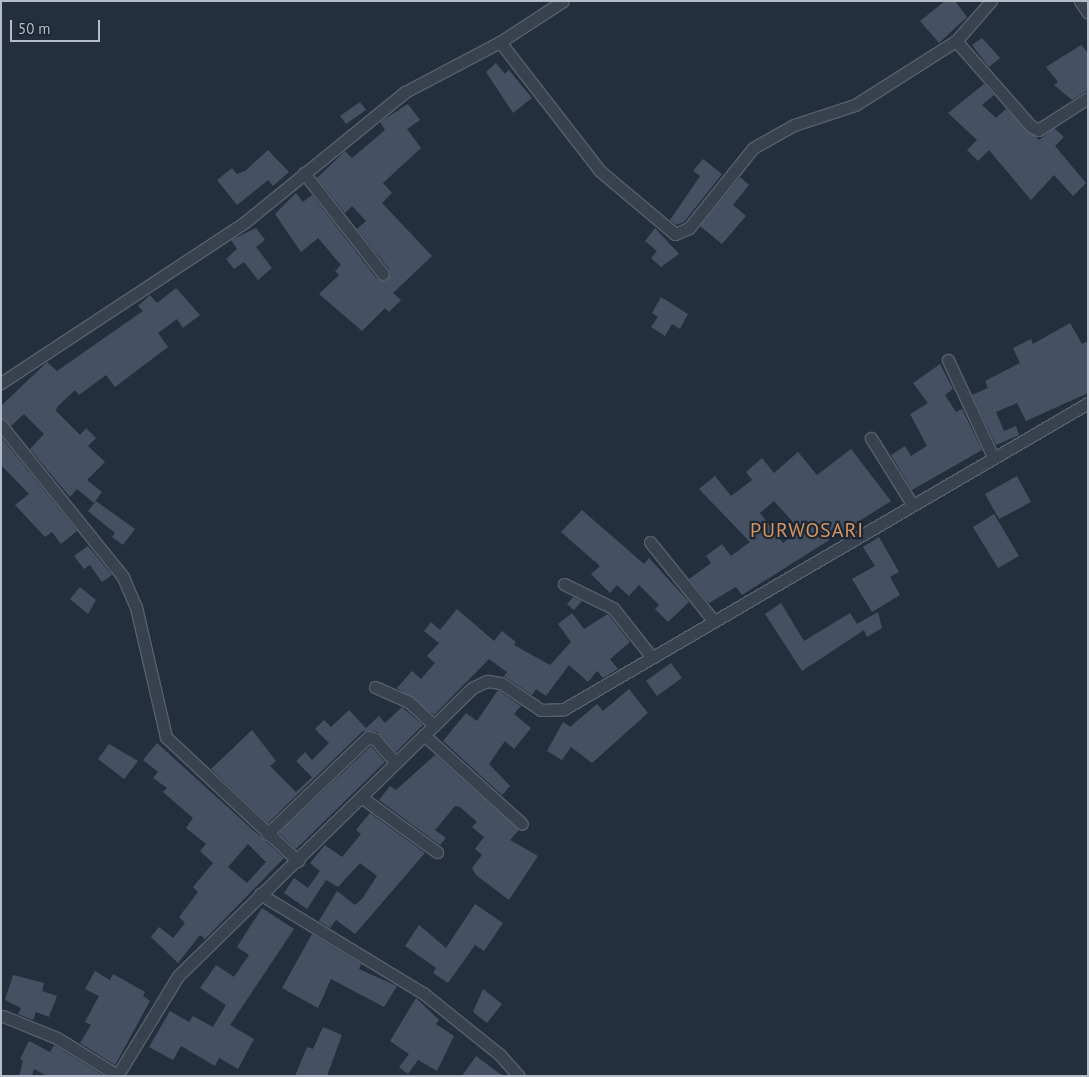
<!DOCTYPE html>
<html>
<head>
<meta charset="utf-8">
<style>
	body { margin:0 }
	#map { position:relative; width:1089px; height:1077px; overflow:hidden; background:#242f3e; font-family:"PT Sans",sans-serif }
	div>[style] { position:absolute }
	.building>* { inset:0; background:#455162 }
	.roads { filter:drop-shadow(1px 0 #565f6c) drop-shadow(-1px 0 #565f6c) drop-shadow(0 1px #565f6c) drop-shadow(0 -1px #565f6c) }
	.street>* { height:11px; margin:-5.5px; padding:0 5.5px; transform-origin:5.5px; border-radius:5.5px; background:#38414e }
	span { translate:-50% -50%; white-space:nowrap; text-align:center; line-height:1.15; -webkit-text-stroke:4.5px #1d2633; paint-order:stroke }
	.quarter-label { font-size:20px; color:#d59563; letter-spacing:1px }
	.frame { position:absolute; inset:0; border:2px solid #b4bcc9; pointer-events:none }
	.scale { position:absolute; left:10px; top:20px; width:90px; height:22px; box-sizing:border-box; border:2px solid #b4bcc9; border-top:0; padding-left:6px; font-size:15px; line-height:18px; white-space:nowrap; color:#b4bcc9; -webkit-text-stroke:4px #1d2633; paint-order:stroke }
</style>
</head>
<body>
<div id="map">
	<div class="building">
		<i style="clip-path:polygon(945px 1px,955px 1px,967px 17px,939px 43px,920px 21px)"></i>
		<i style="clip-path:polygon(982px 38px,1000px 58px,989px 67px,972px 45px)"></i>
		<i style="clip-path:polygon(1081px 45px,1088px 53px,1088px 90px,1072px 100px,1054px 85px,1058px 82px,1046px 67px)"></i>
		<i style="clip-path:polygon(496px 63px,505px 74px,509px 70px,532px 98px,513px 113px,486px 72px)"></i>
		<i style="clip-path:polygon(984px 84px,994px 95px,982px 105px,996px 118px,1006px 109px,1039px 140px,1054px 128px,1064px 137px,1055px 146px,1086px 183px,1073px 196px,1054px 175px,1031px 200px,989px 150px,978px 161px,967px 150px,977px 140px,948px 113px)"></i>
		<i style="clip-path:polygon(360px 102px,366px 110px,346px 124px,340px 116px)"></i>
		<i style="clip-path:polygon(408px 104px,420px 120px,407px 129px,421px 148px,383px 183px,392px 193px,382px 203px,432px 256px,393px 293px,401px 300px,389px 312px,385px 308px,362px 331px,319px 294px,339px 275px,335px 271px,341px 265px,318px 238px,301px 252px,275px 214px,296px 193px,303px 202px,312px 195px,377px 279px,388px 280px,389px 269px,357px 229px,366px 221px,352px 206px,345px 213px,317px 178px,345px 151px,352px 158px,385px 130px,380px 122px)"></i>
		<i style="clip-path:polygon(268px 150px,289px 172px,273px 186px,268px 180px,237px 205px,217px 180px,232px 168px,237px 174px,245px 171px)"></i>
		<i style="clip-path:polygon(703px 159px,722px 174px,684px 222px,676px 225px,670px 220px,700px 176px,693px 171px)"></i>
		<i style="clip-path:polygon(740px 177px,749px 185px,733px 205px,746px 216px,722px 244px,700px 226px)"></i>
		<i style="clip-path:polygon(256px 228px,265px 240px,256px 247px,272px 268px,258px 280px,244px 262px,234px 269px,226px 259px,237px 249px,231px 240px)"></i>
		<i style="clip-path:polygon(655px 228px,679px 254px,661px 267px,651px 258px,657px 251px,645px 241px)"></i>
		<i style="clip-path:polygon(176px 288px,200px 315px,183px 328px,177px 319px,158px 333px,168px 347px,115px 387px,106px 375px,79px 395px,75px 390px,57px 407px,56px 411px,80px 435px,86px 428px,96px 438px,88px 446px,105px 462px,87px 480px,102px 492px,94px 503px,77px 489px,70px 497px,30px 449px,44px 434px,24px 414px,11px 426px,1px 418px,1px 406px,47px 362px,57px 371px,143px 311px,138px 306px,150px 295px,157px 303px)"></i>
		<i style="clip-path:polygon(661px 297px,688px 314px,680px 329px,672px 324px,665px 336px,651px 327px,658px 317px,652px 313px)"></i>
		<i style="clip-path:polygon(1070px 323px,1082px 344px,1088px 341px,1088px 393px,1026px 421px,1017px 403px,996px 412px,1004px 431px,1016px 426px,1019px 435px,996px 445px,972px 395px,988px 388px,985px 381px,1020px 363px,1013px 348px,1031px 339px,1033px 344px)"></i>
		<i style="clip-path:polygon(940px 364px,953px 389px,945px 395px,956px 412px,962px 409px,982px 450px,912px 490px,891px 455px,905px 446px,911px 456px,927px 446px,910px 414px,928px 403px,913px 383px)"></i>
		<i style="clip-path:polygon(1px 437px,77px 531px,61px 544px,52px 532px,45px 537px,15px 505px,29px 494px,1px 465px)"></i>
		<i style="clip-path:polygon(evenodd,851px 449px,891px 501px,742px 595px,736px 587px,709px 603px,689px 579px,711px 563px,706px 556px,722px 544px,731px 556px,750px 542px,699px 489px,715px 476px,731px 496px,752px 480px,746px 472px,762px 458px,774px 473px,798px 452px,817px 475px,851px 449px,774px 501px,800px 530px,783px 543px,760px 513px,774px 501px)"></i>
		<i style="clip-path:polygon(1017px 476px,1031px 502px,999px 519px,985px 494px)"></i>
		<i style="clip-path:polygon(96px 501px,135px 529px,123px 545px,112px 537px,115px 533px,88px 511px)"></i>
		<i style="clip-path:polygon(582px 510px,644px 564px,649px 558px,689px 602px,668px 622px,655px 609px,659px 605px,639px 585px,629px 596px,617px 585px,610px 593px,591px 574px,600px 566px,561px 532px)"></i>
		<i style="clip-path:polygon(994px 514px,1019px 556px,998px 568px,973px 527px)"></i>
		<i style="clip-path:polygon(879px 537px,899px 572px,890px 577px,900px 595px,872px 612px,852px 579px,875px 566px,863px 547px)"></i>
		<i style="clip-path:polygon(88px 546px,112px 575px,102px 582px,90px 565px,84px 569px,74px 556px)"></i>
		<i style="clip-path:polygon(80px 587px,96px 600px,88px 614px,70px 599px)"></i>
		<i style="clip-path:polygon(573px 597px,582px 601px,574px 610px,567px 604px)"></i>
		<i style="clip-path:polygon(781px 603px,804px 641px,850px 613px,857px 624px,878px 612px,882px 628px,867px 637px,864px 630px,802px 671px,765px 614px)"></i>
		<i style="clip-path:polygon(457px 609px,494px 641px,502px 631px,516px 642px,514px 645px,550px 665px,571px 642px,558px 624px,572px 613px,584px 629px,608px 614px,630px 642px,610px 659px,618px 669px,603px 678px,597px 671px,588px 682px,569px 665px,546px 696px,536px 689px,532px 695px,504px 676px,507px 672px,489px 659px,434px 715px,397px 688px,412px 671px,421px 679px,435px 663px,427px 656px,439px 643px,424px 631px,431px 622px,440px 630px)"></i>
		<i style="clip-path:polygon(671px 663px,682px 678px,657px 696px,646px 681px)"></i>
		<i style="clip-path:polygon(629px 689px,648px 713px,592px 763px,571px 747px,562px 760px,547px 751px,563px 722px,570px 727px,597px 704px,603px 711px)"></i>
		<i style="clip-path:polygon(498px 690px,521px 706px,514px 714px,531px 728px,514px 749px,505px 741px,489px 764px,510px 786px,502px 795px,443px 741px,466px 713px,477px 721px)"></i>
		<i style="clip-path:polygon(402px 707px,423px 725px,396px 752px,378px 732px,363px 731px,268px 823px,211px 769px,252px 730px,276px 761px,270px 766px,296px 792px,312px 777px,296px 761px,305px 752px,312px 760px,329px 743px,315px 729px,324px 720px,331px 727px,349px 710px,366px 728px,379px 716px,385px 723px)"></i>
		<i style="clip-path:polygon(evenodd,157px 743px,284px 858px,205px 939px,200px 935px,178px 963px,151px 937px,159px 927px,173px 938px,185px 923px,179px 917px,198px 892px,193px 887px,213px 863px,200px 851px,206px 844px,186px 828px,193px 818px,163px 792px,167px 788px,153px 778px,158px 772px,143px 760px,157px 743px,248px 844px,266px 862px,247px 883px,228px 867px,248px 844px)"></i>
		<i style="clip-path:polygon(109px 744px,138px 761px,124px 779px,98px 759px)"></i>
		<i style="clip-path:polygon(371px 746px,385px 762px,296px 849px,279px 833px)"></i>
		<i style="clip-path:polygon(435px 755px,519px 830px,510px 840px,538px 856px,509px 900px,476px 875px,472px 868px,482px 855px,475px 849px,484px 837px,472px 827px,477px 822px,460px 807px,455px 806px,435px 830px,446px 838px,440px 845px,379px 800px,390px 786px,396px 790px)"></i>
		<i style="clip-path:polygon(370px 813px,425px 853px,355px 934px,336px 920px,330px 928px,319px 921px,337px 891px,355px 905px,362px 899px,377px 876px,360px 863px,338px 887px,326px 880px,307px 909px,284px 893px,294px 878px,308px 888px,320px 871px,310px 863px,325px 845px,342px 857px,361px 834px,356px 830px)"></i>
		<i style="clip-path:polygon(475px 904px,503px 923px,484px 951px,475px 945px,448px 983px,433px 973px,436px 968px,405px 946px,419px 925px,446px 948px)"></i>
		<i style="clip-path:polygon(262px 908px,294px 929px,230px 1025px,254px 1039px,238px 1069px,219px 1058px,215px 1066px,181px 1046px,173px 1060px,149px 1047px,170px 1011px,189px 1022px,193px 1016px,213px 1027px,226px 1005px,200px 988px,216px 965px,234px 977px,249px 955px,237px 947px)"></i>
		<i style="clip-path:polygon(312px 934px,361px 964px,359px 969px,397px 986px,384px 1007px,331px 979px,318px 1008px,282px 988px)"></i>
		<i style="clip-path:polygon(95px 971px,110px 980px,113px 974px,145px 992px,143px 996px,150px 1001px,115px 1065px,80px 1043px,91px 1025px,85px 1022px,99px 996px,85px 989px)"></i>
		<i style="clip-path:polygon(13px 975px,44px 983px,42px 991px,57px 996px,49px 1017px,36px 1012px,33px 1020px,18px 1014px,21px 1008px,5px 1000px)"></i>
		<i style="clip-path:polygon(483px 989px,502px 1004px,487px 1023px,473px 1012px)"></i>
		<i style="clip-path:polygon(416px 998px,439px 1020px,436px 1024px,454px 1036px,437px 1071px,418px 1060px,408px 1074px,399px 1067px,409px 1054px,390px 1041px)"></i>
		<i style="clip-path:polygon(323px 1027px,342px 1035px,327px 1076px,295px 1076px,307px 1047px,313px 1049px)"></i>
		<i style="clip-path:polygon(29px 1041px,50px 1052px,54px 1045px,104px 1076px,47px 1076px,34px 1069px,32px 1076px,19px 1076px,23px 1061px,20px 1059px)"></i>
		<i style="clip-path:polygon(476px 1056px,503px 1076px,462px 1076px)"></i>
	</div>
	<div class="roads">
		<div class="street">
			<i style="left:991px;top:1px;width:53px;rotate:131.2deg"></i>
			<i style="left:956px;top:41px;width:113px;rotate:48.6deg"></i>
			<i style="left:1031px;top:126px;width:8px;rotate:30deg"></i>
			<i style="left:1038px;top:130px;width:59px;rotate:-32.6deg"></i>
			<i style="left:1080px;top:1px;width:14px;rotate:56deg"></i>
			<i style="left:500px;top:42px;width:163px;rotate:52.2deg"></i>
			<i style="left:600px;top:171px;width:98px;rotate:40deg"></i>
			<i style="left:675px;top:234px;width:15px;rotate:-23deg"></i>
			<i style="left:689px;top:228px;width:102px;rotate:-51.3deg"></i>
			<i style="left:753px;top:148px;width:47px;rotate:-29.3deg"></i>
			<i style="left:794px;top:125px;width:64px;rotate:-18.2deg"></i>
			<i style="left:855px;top:105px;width:120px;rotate:-32.4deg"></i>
			<i style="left:304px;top:173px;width:128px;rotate:52deg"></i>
			<i style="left:948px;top:360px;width:107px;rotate:65.1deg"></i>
			<i style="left:1px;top:383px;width:292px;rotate:-33.4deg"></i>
			<i style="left:245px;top:222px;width:206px;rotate:-39.1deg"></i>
			<i style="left:405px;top:92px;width:107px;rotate:-27.8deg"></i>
			<i style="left:500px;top:42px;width:75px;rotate:-33.1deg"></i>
			<i style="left:1px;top:425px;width:195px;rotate:51.2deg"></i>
			<i style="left:123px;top:577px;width:33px;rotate:67deg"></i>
			<i style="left:136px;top:607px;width:133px;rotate:77deg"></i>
			<i style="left:166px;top:737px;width:181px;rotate:43.2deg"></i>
			<i style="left:871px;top:438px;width:78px;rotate:58.2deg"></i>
			<i style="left:650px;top:542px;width:100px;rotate:51.1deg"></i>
			<i style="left:564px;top:584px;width:55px;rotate:26.1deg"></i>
			<i style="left:613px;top:608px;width:61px;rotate:51.6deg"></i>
			<i style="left:375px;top:687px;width:37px;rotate:24deg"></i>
			<i style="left:409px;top:702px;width:34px;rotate:43deg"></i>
			<i style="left:424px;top:735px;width:132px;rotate:42.2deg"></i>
			<i style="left:361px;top:797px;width:94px;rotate:35.9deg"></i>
			<i style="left:267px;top:834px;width:140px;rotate:-43.8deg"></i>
			<i style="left:368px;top:737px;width:7px;rotate:16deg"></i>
			<i style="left:375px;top:739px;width:30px;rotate:49deg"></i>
			<i style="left:260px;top:894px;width:191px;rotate:31.3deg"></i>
			<i style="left:423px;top:993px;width:99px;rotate:38.8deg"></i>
			<i style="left:500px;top:1055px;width:28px;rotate:48deg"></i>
			<i style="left:3px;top:1016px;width:58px;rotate:22.2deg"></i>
			<i style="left:57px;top:1038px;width:70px;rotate:31.7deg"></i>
			<i style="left:117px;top:1076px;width:117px;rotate:-58.6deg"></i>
			<i style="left:178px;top:976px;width:412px;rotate:-44.4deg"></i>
			<i style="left:472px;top:688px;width:17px;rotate:-25deg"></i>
			<i style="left:487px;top:681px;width:14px;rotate:8deg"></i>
			<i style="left:501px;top:683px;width:48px;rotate:34deg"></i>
			<i style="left:541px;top:710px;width:23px;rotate:-2deg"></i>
			<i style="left:564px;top:709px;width:607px;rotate:-30.28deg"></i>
		</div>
	</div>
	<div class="quarter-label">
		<span style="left:807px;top:530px">PURWOSARI</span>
	</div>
	<div class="frame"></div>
	<div class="scale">50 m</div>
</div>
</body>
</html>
